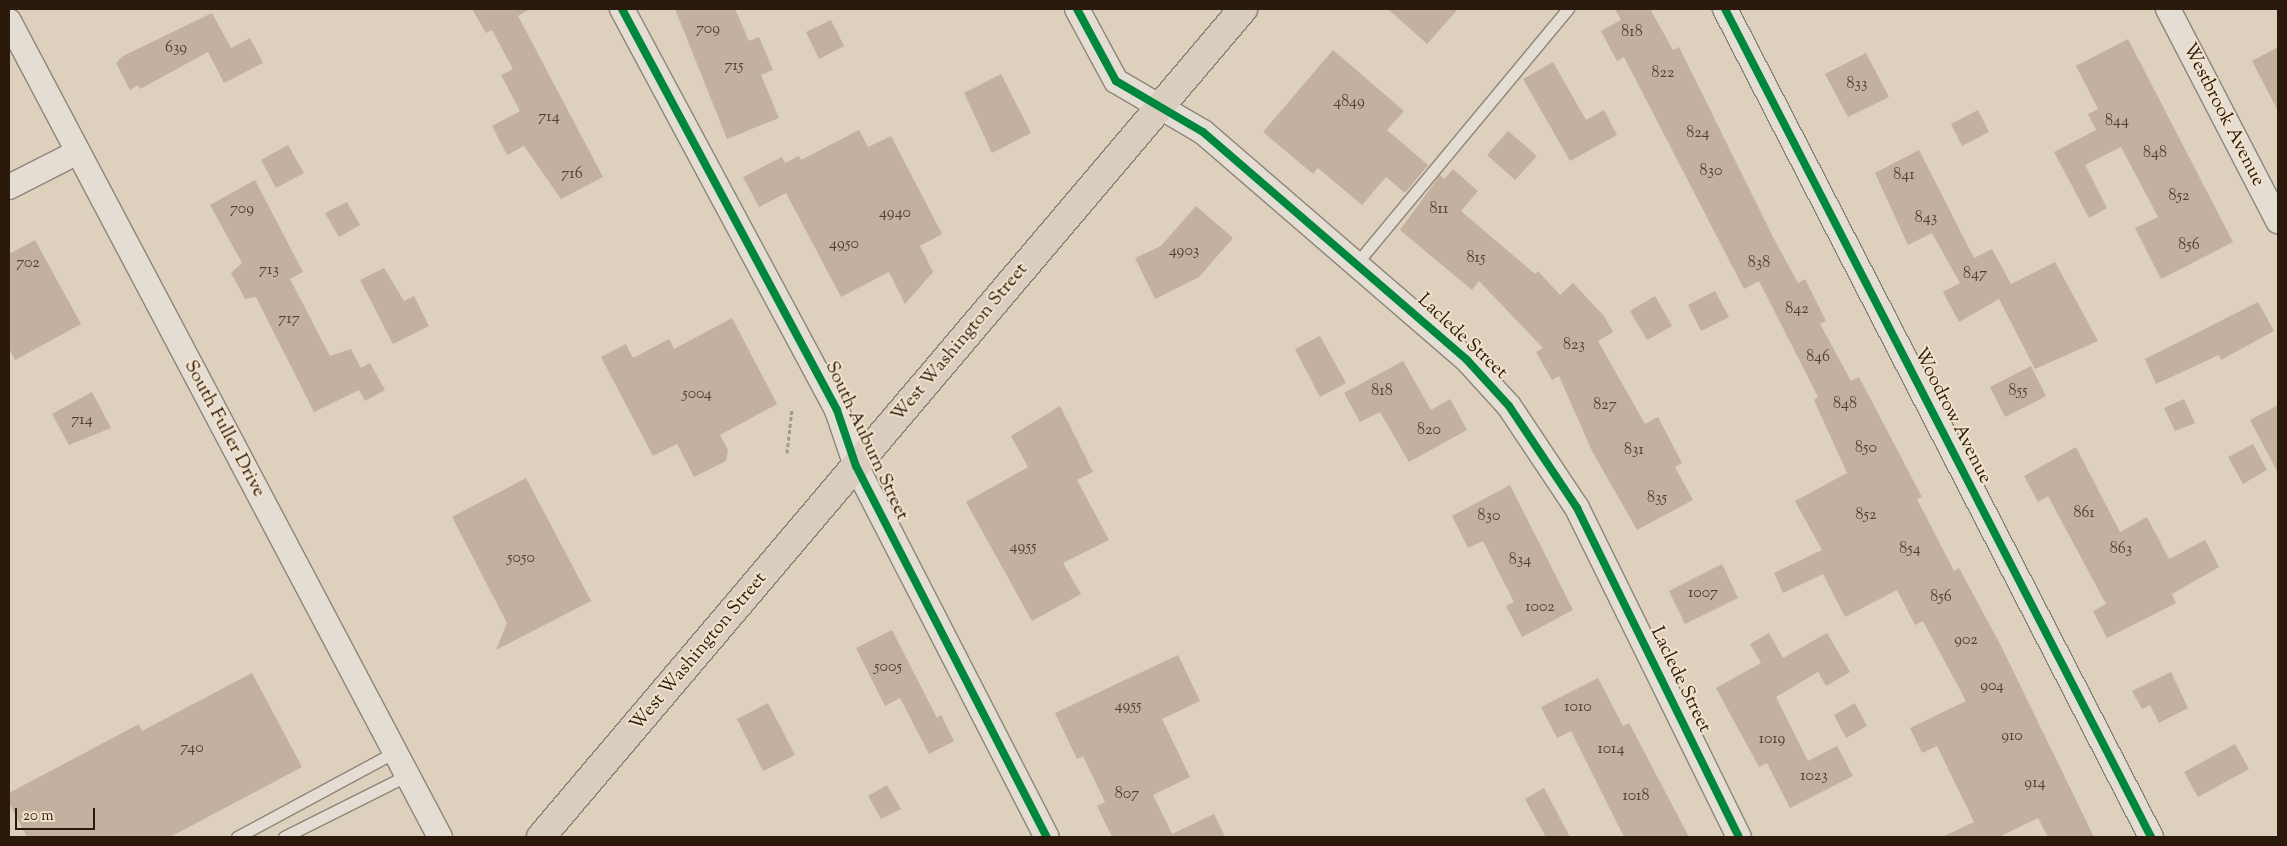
<!DOCTYPE html>
<html>
<head>
<meta charset="utf-8">
<style>
	body { margin:0 }
	#map { position:relative; width:2287px; height:846px; overflow:hidden; background:#ddd0bc; font-family:"Sorts Mill Goudy",serif }
	div>[style] { position:absolute }
	.building>* { inset:0; background:#c3b09e }
	.path>* { height:3px; margin-top:-1.5px; transform-origin:0; background:repeating-linear-gradient(90deg,#a19a92 0 4px,transparent 0 6.5px) }
	.roads { filter:drop-shadow(1px 0 #8e8578) drop-shadow(-1px 0 #8e8578) drop-shadow(0 1px #8e8578) drop-shadow(0 -1px #8e8578) }
	.lane>* { height:11px; margin:-5.5px; padding:0 5.5px; transform-origin:5.5px; border-radius:5.5px; background:#e4ddd3 }
	.street>* { height:24px; margin:-12px; padding:0 12px; transform-origin:12px; border-radius:12px; background:#e4ddd3 }
	.primary>* { height:28px; margin:-14px; padding:0 14px; transform-origin:14px; border-radius:14px; background:#d8cdbf }
	.cycleway>* { height:8px; margin:-4px; padding:0 4px; transform-origin:4px; border-radius:4px; background:#00873e }
	span { translate:-50% -50%; white-space:nowrap; text-align:center; line-height:1.15; -webkit-text-stroke:4px #f1e2cb; paint-order:stroke }
	.number-label { font-size:16px; color:#513f30 }
	.number-label span { -webkit-text-stroke-width:0 }
	.street-label { font-size:19px; color:#2b190b }
	.frame { position:absolute; inset:0; border:10px solid #2b190b; pointer-events:none }
	.scale { position:absolute; left:15px; top:808px; width:80px; height:22px; box-sizing:border-box; border:2px solid #2b190b; border-top:0; padding-left:6px; font-size:15px; line-height:18px; white-space:nowrap; color:#2b190b; -webkit-text-stroke:4px #f1e2cb; paint-order:stroke }
</style>
</head>
<body>
<div id="map">
	<div class="building">
		<i style="clip-path:polygon(472px 9px,530px 9px,518px 16px,603px 177px,561px 199px,524px 146px,507px 155px,492px 126px,520px 111px,501px 75px,513px 69px,492px 30px,486px 33px)"></i>
		<i style="clip-path:polygon(675px 9px,735px 9px,749px 41px,759px 37px,773px 70px,761px 75px,779px 118px,727px 139px)"></i>
		<i style="clip-path:polygon(1388px 9px,1458px 9px,1427px 44px)"></i>
		<i style="clip-path:polygon(1615px 9px,1650px 9px,1673px 50px,1679px 47px,1774px 239px,1798px 283px,1805px 279px,1826px 321px,1820px 324px,1851px 381px,1859px 377px,1922px 497px,1917px 499px,1954px 571px,1959px 568px,2000px 644px,2094px 837px,2048px 837px,2038px 818px,1999px 837px,1942px 837px,1974px 822px,1937px 746px,1922px 753px,1910px 728px,1966px 701px,1923px 621px,1915px 625px,1897px 590px,1845px 617px,1823px 574px,1783px 593px,1774px 573px,1822px 550px,1795px 501px,1847px 473px,1814px 400px,1818px 397px,1759px 281px,1744px 289px,1624px 57px,1617px 61px,1601px 31px,1621px 20px)"></i>
		<i style="clip-path:polygon(212px 13px,231px 48px,250px 38px,263px 63px,224px 83px,208px 52px,140px 89px,138px 85px,130px 90px,116px 63px,123px 56px)"></i>
		<i style="clip-path:polygon(831px 20px,844px 46px,819px 59px,806px 32px)"></i>
		<i style="clip-path:polygon(2128px 39px,2233px 242px,2161px 279px,2135px 228px,2158px 217px,2121px 147px,2085px 165px,2107px 208px,2089px 218px,2054px 152px,2096px 130px,2088px 114px,2098px 109px,2076px 66px)"></i>
		<i style="clip-path:polygon(2278px 47px,2278px 111px,2252px 61px)"></i>
		<i style="clip-path:polygon(1333px 50px,1404px 111px,1387px 130px,1428px 165px,1405px 193px,1386px 177px,1362px 205px,1318px 168px,1313px 174px,1263px 132px)"></i>
		<i style="clip-path:polygon(1866px 53px,1889px 97px,1848px 117px,1825px 74px)"></i>
		<i style="clip-path:polygon(1553px 62px,1586px 120px,1604px 110px,1617px 135px,1570px 161px,1523px 79px)"></i>
		<i style="clip-path:polygon(1001px 74px,1031px 133px,992px 153px,964px 93px)"></i>
		<i style="clip-path:polygon(1978px 110px,1989px 132px,1962px 146px,1951px 124px)"></i>
		<i style="clip-path:polygon(859px 130px,868px 147px,891px 136px,942px 234px,920px 246px,933px 272px,905px 304px,889px 272px,841px 297px,786px 193px,759px 207px,743px 177px,782px 157px,785px 163px,799px 156px,801px 160px)"></i>
		<i style="clip-path:polygon(1508px 131px,1537px 156px,1515px 180px,1487px 155px)"></i>
		<i style="clip-path:polygon(288px 145px,304px 173px,276px 188px,261px 160px)"></i>
		<i style="clip-path:polygon(1919px 150px,1974px 258px,1992px 249px,2011px 284px,2055px 262px,2098px 341px,2035px 369px,1999px 299px,1959px 322px,1943px 292px,1960px 283px,1932px 233px,1908px 245px,1875px 173px)"></i>
		<i style="clip-path:polygon(1453px 169px,1478px 191px,1461px 211px,1535px 274px,1538px 271px,1560px 295px,1573px 283px,1604px 316px,1613px 332px,1598px 341px,1645px 424px,1658px 417px,1682px 463px,1675px 467px,1693px 500px,1637px 530px,1592px 451px,1559px 376px,1552px 380px,1536px 352px,1543px 348px,1479px 281px,1472px 290px,1400px 230px,1440px 175px,1444px 179px)"></i>
		<i style="clip-path:polygon(255px 180px,303px 272px,290px 279px,330px 356px,351px 349px,361px 368px,370px 363px,385px 390px,365px 401px,359px 390px,314px 412px,256px 297px,245px 299px,231px 273px,242px 263px,210px 205px)"></i>
		<i style="clip-path:polygon(347px 202px,360px 225px,339px 237px,325px 213px)"></i>
		<i style="clip-path:polygon(1196px 206px,1233px 238px,1199px 277px,1155px 299px,1135px 258px,1161px 246px)"></i>
		<i style="clip-path:polygon(35px 240px,81px 324px,15px 360px,9px 348px,9px 254px)"></i>
		<i style="clip-path:polygon(384px 268px,404px 301px,414px 296px,429px 326px,393px 344px,360px 280px)"></i>
		<i style="clip-path:polygon(1715px 291px,1729px 317px,1701px 331px,1688px 305px)"></i>
		<i style="clip-path:polygon(1655px 296px,1672px 326px,1647px 340px,1630px 311px)"></i>
		<i style="clip-path:polygon(2258px 302px,2274px 331px,2221px 360px,2219px 355px,2156px 384px,2145px 359px)"></i>
		<i style="clip-path:polygon(732px 318px,777px 404px,720px 435px,728px 450px,726px 461px,694px 477px,677px 444px,653px 456px,601px 357px,626px 344px,633px 358px,669px 339px,674px 349px)"></i>
		<i style="clip-path:polygon(1320px 336px,1346px 383px,1320px 397px,1295px 349px)"></i>
		<i style="clip-path:polygon(1403px 361px,1431px 410px,1450px 399px,1467px 430px,1409px 462px,1380px 412px,1360px 422px,1344px 393px)"></i>
		<i style="clip-path:polygon(2031px 366px,2046px 396px,2005px 417px,1990px 387px)"></i>
		<i style="clip-path:polygon(92px 392px,111px 428px,69px 445px,52px 414px)"></i>
		<i style="clip-path:polygon(2184px 399px,2195px 423px,2175px 431px,2164px 408px)"></i>
		<i style="clip-path:polygon(2278px 405px,2278px 473px,2250px 420px)"></i>
		<i style="clip-path:polygon(1060px 406px,1093px 472px,1077px 480px,1109px 540px,1063px 563px,1081px 594px,1032px 621px,966px 502px,1028px 467px,1011px 436px)"></i>
		<i style="clip-path:polygon(2253px 444px,2267px 470px,2243px 484px,2228px 457px)"></i>
		<i style="clip-path:polygon(2076px 447px,2120px 532px,2147px 517px,2169px 559px,2205px 540px,2219px 567px,2172px 594px,2176px 603px,2107px 638px,2093px 611px,2106px 604px,2048px 496px,2038px 502px,2024px 476px)"></i>
		<i style="clip-path:polygon(526px 478px,591px 601px,496px 650px,507px 623px,452px 517px)"></i>
		<i style="clip-path:polygon(1510px 485px,1573px 610px,1522px 637px,1506px 606px,1514px 602px,1483px 541px,1468px 548px,1452px 516px)"></i>
		<i style="clip-path:polygon(1722px 564px,1738px 598px,1685px 624px,1669px 591px)"></i>
		<i style="clip-path:polygon(892px 630px,937px 718px,941px 715px,954px 741px,929px 754px,900px 698px,885px 706px,856px 648px)"></i>
		<i style="clip-path:polygon(1769px 633px,1783px 658px,1827px 633px,1850px 672px,1826px 686px,1818px 672px,1776px 697px,1808px 761px,1837px 746px,1853px 776px,1790px 808px,1767px 763px,1759px 767px,1716px 688px,1761px 663px,1750px 644px)"></i>
		<i style="clip-path:polygon(1178px 655px,1200px 701px,1162px 719px,1190px 777px,1153px 795px,1172px 834px,1214px 814px,1225px 837px,1112px 837px,1097px 806px,1105px 802px,1083px 756px,1077px 759px,1055px 713px)"></i>
		<i style="clip-path:polygon(2171px 672px,2188px 708px,2159px 723px,2150px 705px,2142px 709px,2132px 691px)"></i>
		<i style="clip-path:polygon(252px 673px,302px 767px,170px 837px,27px 837px,9px 803px,9px 793px,139px 724px,142px 731px)"></i>
		<i style="clip-path:polygon(1598px 678px,1623px 726px,1629px 723px,1689px 837px,1624px 837px,1571px 731px,1557px 738px,1541px 707px)"></i>
		<i style="clip-path:polygon(768px 703px,795px 755px,763px 771px,737px 719px)"></i>
		<i style="clip-path:polygon(1855px 703px,1867px 726px,1846px 738px,1834px 715px)"></i>
		<i style="clip-path:polygon(2235px 744px,2249px 769px,2198px 797px,2184px 772px)"></i>
		<i style="clip-path:polygon(887px 785px,901px 809px,881px 819px,868px 796px)"></i>
		<i style="clip-path:polygon(1544px 788px,1570px 837px,1546px 837px,1525px 799px)"></i>
	</div>
	<div class="path">
		<i style="left:787px;top:453px;width:44px;rotate:-83.5deg"></i>
	</div>
	<div class="roads">
		<div class="lane">
			<i style="left:1356px;top:264px;width:332px;rotate:-50.3deg"></i>
			<i style="left:237px;top:837px;width:179px;rotate:-28.3deg"></i>
			<i style="left:284px;top:837px;width:139px;rotate:-26.6deg"></i>
		</div>
		<div class="street">
			<i style="left:622px;top:9px;width:455px;rotate:61.8deg"></i>
			<i style="left:837px;top:410px;width:59px;rotate:71.3deg"></i>
			<i style="left:856px;top:466px;width:417px;rotate:62.8deg"></i>
			<i style="left:1077px;top:9px;width:82px;rotate:61.6deg"></i>
			<i style="left:1116px;top:81px;width:101px;rotate:30.4deg"></i>
			<i style="left:1203px;top:132px;width:349px;rotate:40.8deg"></i>
			<i style="left:1467px;top:360px;width:62px;rotate:47.6deg"></i>
			<i style="left:1509px;top:406px;width:123px;rotate:56.3deg"></i>
			<i style="left:1577px;top:508px;width:367px;rotate:63.8deg"></i>
			<i style="left:1725px;top:9px;width:931px;rotate:62.77deg"></i>
			<i style="left:2168px;top:9px;width:239px;rotate:62.6deg"></i>
			<i style="left:9px;top:21px;width:923px;rotate:62.16deg"></i>
			<i style="left:9px;top:187px;width:77px;rotate:-26.9deg"></i>
		</div>
		<div class="primary">
			<i style="left:541px;top:837px;width:1086px;rotate:-49.71deg"></i>
		</div>
	</div>
	<div class="cycleway">
		<i style="left:622px;top:9px;width:455px;rotate:61.8deg"></i>
		<i style="left:837px;top:410px;width:59px;rotate:71.3deg"></i>
		<i style="left:856px;top:466px;width:417px;rotate:62.8deg"></i>
		<i style="left:1077px;top:9px;width:82px;rotate:61.6deg"></i>
		<i style="left:1116px;top:81px;width:101px;rotate:30.4deg"></i>
		<i style="left:1203px;top:132px;width:349px;rotate:40.8deg"></i>
		<i style="left:1467px;top:360px;width:62px;rotate:47.6deg"></i>
		<i style="left:1509px;top:406px;width:123px;rotate:56.3deg"></i>
		<i style="left:1577px;top:508px;width:367px;rotate:63.8deg"></i>
		<i style="left:1725px;top:9px;width:931px;rotate:62.77deg"></i>
	</div>
	<div class="number-label">
		<span style="left:708px;top:30px">709</span>
		<span style="left:1632px;top:33px">818</span>
		<span style="left:176px;top:49px">639</span>
		<span style="left:734px;top:67px">715</span>
		<span style="left:1663px;top:74px">822</span>
		<span style="left:1857px;top:85px">833</span>
		<span style="left:1349px;top:103px">4849</span>
		<span style="left:549px;top:118px">714</span>
		<span style="left:2117px;top:122px">844</span>
		<span style="left:1698px;top:134px">824</span>
		<span style="left:2155px;top:154px">848</span>
		<span style="left:1711px;top:172px">830</span>
		<span style="left:572px;top:175px">716</span>
		<span style="left:1904px;top:176px">841</span>
		<span style="left:2179px;top:197px">852</span>
		<span style="left:242px;top:210px">709</span>
		<span style="left:1439px;top:210px">811</span>
		<span style="left:895px;top:214px">4940</span>
		<span style="left:1926px;top:219px">843</span>
		<span style="left:844px;top:245px">4950</span>
		<span style="left:2189px;top:246px">856</span>
		<span style="left:1184px;top:252px">4903</span>
		<span style="left:1476px;top:259px">815</span>
		<span style="left:28px;top:264px">702</span>
		<span style="left:1759px;top:264px">838</span>
		<span style="left:269px;top:271px">713</span>
		<span style="left:1975px;top:275px">847</span>
		<span style="left:1797px;top:310px">842</span>
		<span style="left:289px;top:320px">717</span>
		<span style="left:1574px;top:346px">823</span>
		<span style="left:1818px;top:358px">846</span>
		<span style="left:1382px;top:392px">818</span>
		<span style="left:2018px;top:392px">855</span>
		<span style="left:697px;top:395px">5004</span>
		<span style="left:1845px;top:405px">848</span>
		<span style="left:1605px;top:406px">827</span>
		<span style="left:82px;top:421px">714</span>
		<span style="left:1429px;top:431px">820</span>
		<span style="left:1866px;top:449px">850</span>
		<span style="left:1634px;top:451px">831</span>
		<span style="left:1657px;top:499px">835</span>
		<span style="left:2084px;top:514px">861</span>
		<span style="left:1866px;top:516px">852</span>
		<span style="left:1489px;top:517px">830</span>
		<span style="left:1023px;top:548px">4955</span>
		<span style="left:1910px;top:550px">854</span>
		<span style="left:2121px;top:550px">863</span>
		<span style="left:521px;top:559px">5050</span>
		<span style="left:1520px;top:561px">834</span>
		<span style="left:1703px;top:594px">1007</span>
		<span style="left:1941px;top:598px">856</span>
		<span style="left:1540px;top:608px">1002</span>
		<span style="left:1966px;top:641px">902</span>
		<span style="left:888px;top:668px">5005</span>
		<span style="left:1992px;top:687px">904</span>
		<span style="left:1128px;top:707px">4955</span>
		<span style="left:1578px;top:708px">1010</span>
		<span style="left:2012px;top:737px">910</span>
		<span style="left:1772px;top:740px">1019</span>
		<span style="left:192px;top:749px">740</span>
		<span style="left:1611px;top:750px">1014</span>
		<span style="left:1814px;top:777px">1023</span>
		<span style="left:2035px;top:784px">914</span>
		<span style="left:1127px;top:795px">807</span>
		<span style="left:1636px;top:797px">1018</span>
	</div>
	<div class="street-label">
		<span style="left:2223px;top:115px;rotate:63deg">Westbrook Avenue</span>
		<span style="left:1462px;top:337px;rotate:43deg">Laclede Street</span>
		<span style="left:960px;top:343px;rotate:-50deg">West Washington Street</span>
		<span style="left:1952px;top:416px;rotate:63deg">Woodrow Avenue</span>
		<span style="left:224px;top:429px;rotate:62deg">South Fuller Drive</span>
		<span style="left:866px;top:441px;rotate:65deg">South Auburn Street</span>
		<span style="left:699px;top:652px;rotate:-50deg">West Washington Street</span>
		<span style="left:1680px;top:680px;rotate:64deg">Laclede Street</span>
	</div>
	<div class="frame"></div>
	<div class="scale">20 m</div>
</div>
</body>
</html>
